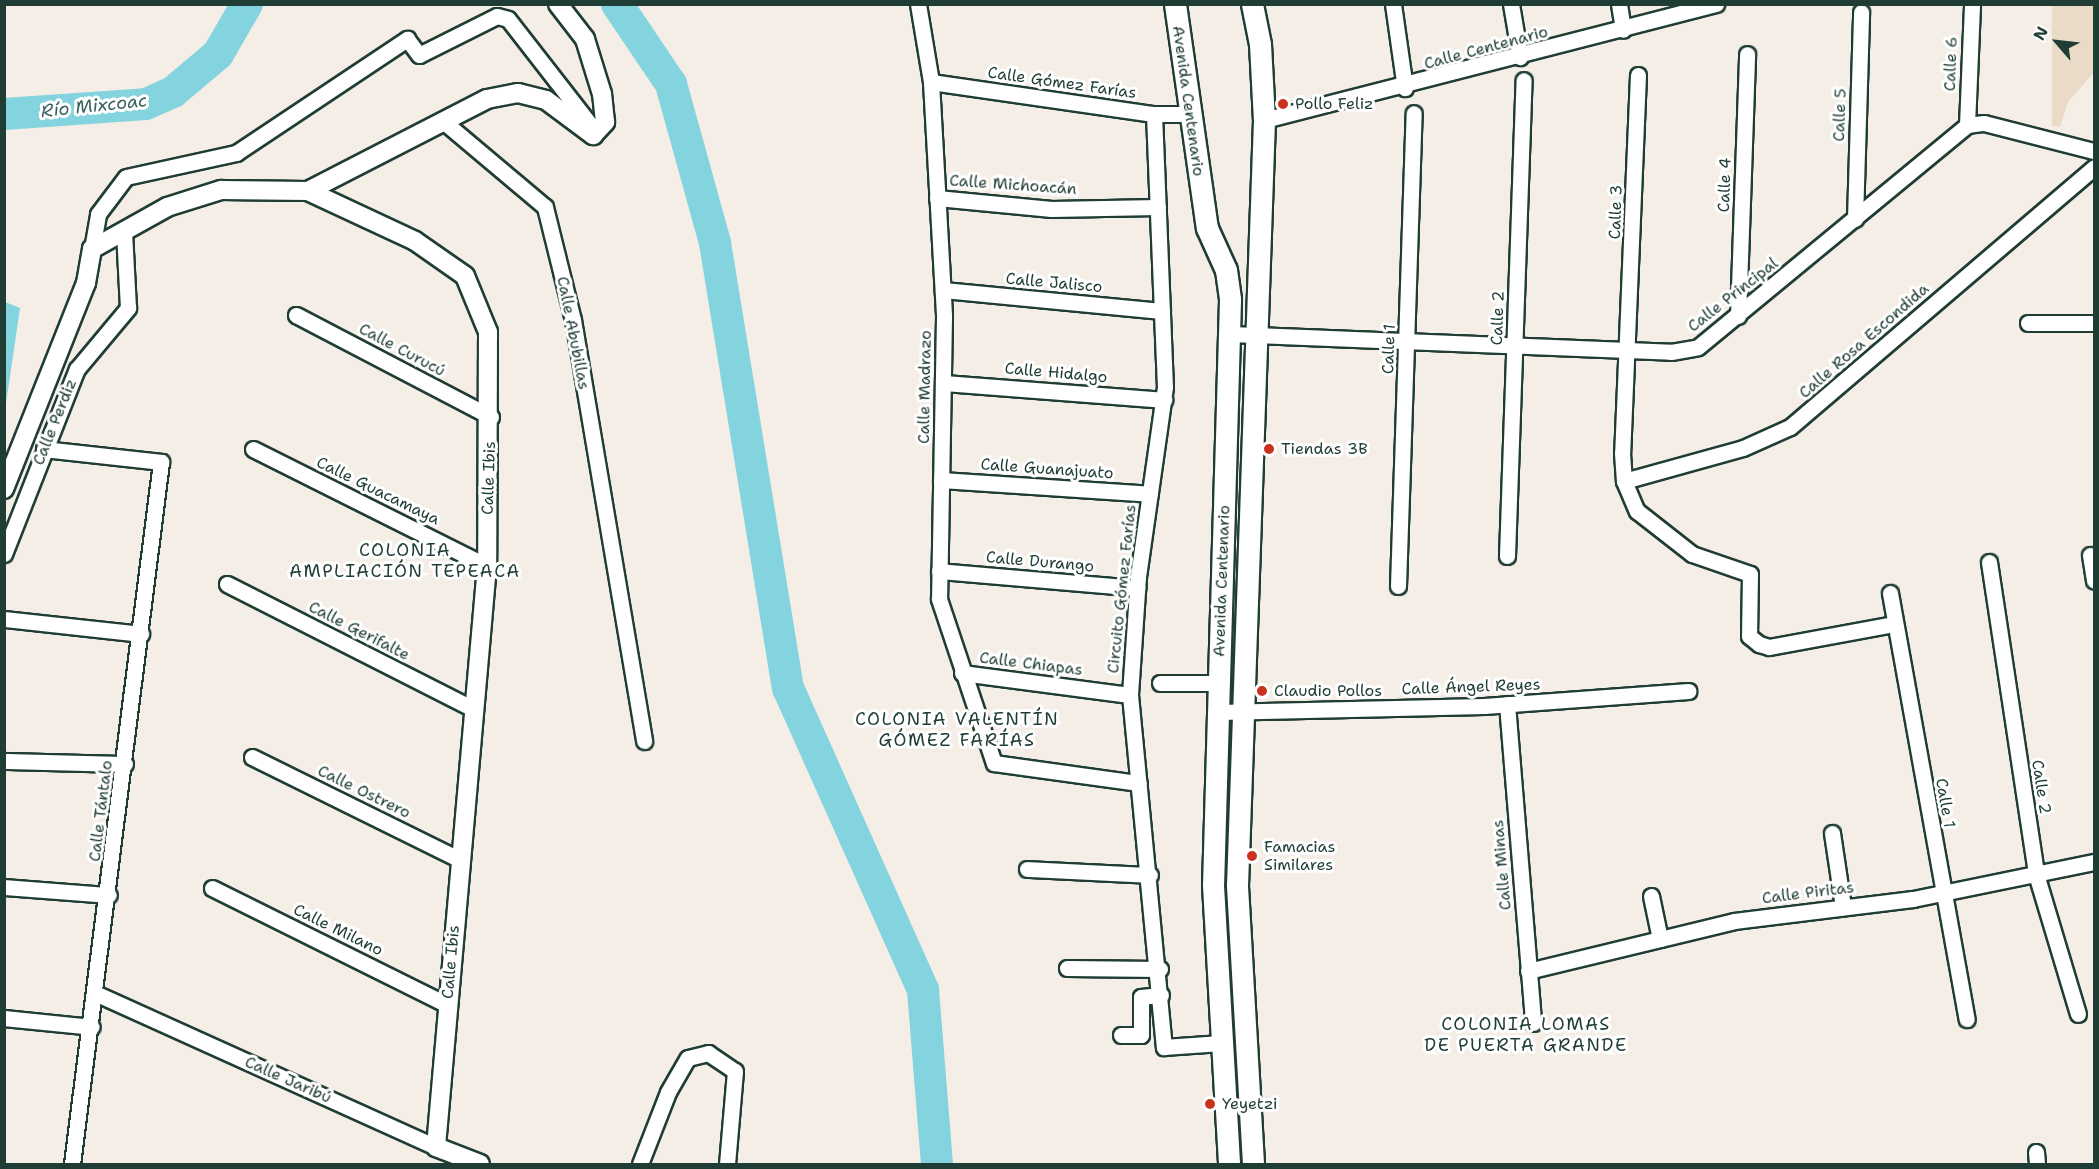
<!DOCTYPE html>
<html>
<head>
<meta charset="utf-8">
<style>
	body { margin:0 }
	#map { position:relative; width:2099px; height:1169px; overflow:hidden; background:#f5eee6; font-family:"Shantell Sans",sans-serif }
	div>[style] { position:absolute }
	.built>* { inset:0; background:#eadac8 }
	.water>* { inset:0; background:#84d4df }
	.river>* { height:32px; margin:-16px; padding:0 16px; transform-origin:16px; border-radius:16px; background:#84d4df }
	.roads { filter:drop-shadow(2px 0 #1f3d34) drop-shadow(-2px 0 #1f3d34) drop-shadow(0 2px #1f3d34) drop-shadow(0 -2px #1f3d34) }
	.minor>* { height:15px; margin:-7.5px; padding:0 7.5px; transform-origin:7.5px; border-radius:7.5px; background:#fff }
	.tertiary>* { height:18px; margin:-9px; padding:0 9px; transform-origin:9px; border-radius:9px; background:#fff }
	.secondary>* { height:21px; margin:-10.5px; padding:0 10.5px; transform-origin:10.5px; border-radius:10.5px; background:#fff }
	.dots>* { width:16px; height:16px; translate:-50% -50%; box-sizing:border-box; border:3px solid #fff; border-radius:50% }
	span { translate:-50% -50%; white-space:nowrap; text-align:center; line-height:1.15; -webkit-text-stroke:6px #fff; paint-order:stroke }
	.street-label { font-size:16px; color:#1f3d34 }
	.poi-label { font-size:16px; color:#1f3d34 }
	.left { translate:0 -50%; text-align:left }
	.water-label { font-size:18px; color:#38635f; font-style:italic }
	.neighbourhood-label { font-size:18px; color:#1f3d34; letter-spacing:1.5px }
	.frame { position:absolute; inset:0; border:6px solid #1f3d34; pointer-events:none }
	.north { position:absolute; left:2027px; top:12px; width:60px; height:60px; -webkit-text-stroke:4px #fff; paint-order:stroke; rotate:298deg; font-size:16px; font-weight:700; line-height:24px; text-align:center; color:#1f3d34 }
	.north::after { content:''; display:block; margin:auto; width:21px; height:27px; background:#1f3d34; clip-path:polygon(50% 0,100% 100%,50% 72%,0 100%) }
</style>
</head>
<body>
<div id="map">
	<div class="built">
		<i style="clip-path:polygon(2052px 5px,2094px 5px,2094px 72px,2068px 102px,2060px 127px,2052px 126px)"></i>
	</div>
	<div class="water">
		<i style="clip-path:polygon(5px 302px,20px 308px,5px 410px)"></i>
	</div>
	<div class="river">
		<i style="left:617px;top:4px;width:97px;rotate:56deg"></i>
		<i style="left:671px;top:84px;width:165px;rotate:74.5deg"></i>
		<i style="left:715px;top:243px;width:451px;rotate:80.7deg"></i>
		<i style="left:788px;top:688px;width:331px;rotate:65.9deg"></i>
		<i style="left:923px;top:990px;width:175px;rotate:85.4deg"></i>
		<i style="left:4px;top:114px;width:142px;rotate:-4deg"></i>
		<i style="left:146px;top:104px;width:30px;rotate:-24deg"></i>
		<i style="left:173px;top:92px;width:59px;rotate:-40.2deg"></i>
		<i style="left:218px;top:54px;width:58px;rotate:-59.9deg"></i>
	</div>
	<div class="roads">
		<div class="minor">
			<i style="left:918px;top:4px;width:79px;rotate:80.5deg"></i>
			<i style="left:931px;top:82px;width:235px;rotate:86.8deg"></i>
			<i style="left:944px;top:317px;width:282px;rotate:91deg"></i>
			<i style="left:939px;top:599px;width:173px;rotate:71.5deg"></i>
			<i style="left:994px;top:763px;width:146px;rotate:7.9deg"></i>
			<i style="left:1393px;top:4px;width:85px;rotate:81.9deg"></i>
			<i style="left:1511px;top:4px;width:54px;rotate:80.4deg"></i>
			<i style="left:1619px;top:4px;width:26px;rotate:81deg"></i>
			<i style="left:1638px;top:75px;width:378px;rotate:92.4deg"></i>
			<i style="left:1622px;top:453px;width:28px;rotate:86deg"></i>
			<i style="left:1624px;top:481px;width:33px;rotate:67deg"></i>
			<i style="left:1637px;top:511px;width:70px;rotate:38deg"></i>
			<i style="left:1692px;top:554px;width:61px;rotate:19deg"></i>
			<i style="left:1750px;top:574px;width:62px;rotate:90.9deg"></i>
			<i style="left:1749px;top:636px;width:13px;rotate:39deg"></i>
			<i style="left:1759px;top:644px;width:10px;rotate:17deg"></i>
			<i style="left:1769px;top:647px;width:127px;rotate:-10.4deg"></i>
			<i style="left:931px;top:82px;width:225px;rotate:8.2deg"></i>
			<i style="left:1154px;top:114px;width:34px"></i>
			<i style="left:1154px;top:114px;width:273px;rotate:87.7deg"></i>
			<i style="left:1165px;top:387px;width:192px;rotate:98.1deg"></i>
			<i style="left:1138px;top:577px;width:118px;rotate:93.9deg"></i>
			<i style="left:1130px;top:695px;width:354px;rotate:84.5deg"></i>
			<i style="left:1164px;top:1047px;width:57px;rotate:-4deg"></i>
			<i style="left:1264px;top:120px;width:467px;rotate:-14.4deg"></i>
			<i style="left:443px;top:121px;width:133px;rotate:40.1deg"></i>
			<i style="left:545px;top:207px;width:116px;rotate:76.1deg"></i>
			<i style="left:573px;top:320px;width:427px;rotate:80.4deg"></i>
			<i style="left:1967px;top:125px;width:121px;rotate:-87.6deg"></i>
			<i style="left:937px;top:198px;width:115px;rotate:5.5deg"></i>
			<i style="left:1051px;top:209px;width:107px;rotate:-1.1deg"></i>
			<i style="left:1855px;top:219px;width:207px;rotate:-88.3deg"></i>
			<i style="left:92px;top:249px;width:36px;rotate:-80deg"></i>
			<i style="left:98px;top:214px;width:46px;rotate:-52.9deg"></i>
			<i style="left:126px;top:177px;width:113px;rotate:-12.3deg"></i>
			<i style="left:236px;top:153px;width:206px;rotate:-33.7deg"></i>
			<i style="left:407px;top:39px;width:20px;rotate:53deg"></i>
			<i style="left:419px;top:55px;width:87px;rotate:-26.6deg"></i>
			<i style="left:497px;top:16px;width:11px;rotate:15deg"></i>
			<i style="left:508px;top:19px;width:143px;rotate:52.1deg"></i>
			<i style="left:943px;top:290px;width:220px;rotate:5.5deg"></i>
			<i style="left:296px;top:315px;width:220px;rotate:27.6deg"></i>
			<i style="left:1738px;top:316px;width:262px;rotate:-88deg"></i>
			<i style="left:2028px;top:323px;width:66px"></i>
			<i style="left:1230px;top:334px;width:441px;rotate:2.3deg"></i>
			<i style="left:1671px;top:352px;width:27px;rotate:-10deg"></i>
			<i style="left:1698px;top:347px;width:349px;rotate:-39.5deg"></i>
			<i style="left:1967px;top:125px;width:17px;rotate:-7deg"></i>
			<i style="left:1984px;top:123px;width:114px;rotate:14.3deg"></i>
			<i style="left:945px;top:383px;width:220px;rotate:4.4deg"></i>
			<i style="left:44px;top:449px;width:118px;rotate:6.3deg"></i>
			<i style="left:161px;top:462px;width:708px;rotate:97.23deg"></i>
			<i style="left:253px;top:449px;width:262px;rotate:26.6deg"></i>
			<i style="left:941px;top:480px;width:209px;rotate:3.8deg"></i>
			<i style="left:1624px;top:481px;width:123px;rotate:-15.5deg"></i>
			<i style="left:1743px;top:448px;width:51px;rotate:-24.1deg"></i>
			<i style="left:1790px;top:427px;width:400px;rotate:-40.5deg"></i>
			<i style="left:4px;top:554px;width:199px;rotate:-68.5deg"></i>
			<i style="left:77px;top:369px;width:80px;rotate:-50.1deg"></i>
			<i style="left:128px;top:308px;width:76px;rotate:-93deg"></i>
			<i style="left:2090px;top:555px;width:26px;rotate:81deg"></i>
			<i style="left:1507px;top:556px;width:476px;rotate:-88deg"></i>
			<i style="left:1989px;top:562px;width:316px;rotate:81.4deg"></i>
			<i style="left:2036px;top:874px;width:146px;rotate:73.3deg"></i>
			<i style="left:939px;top:571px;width:199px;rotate:4.9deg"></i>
			<i style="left:227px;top:584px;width:278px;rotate:26.9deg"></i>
			<i style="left:1398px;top:586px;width:473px;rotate:-88.1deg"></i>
			<i style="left:1890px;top:593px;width:433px;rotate:79.8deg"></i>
			<i style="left:4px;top:619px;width:138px;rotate:6.2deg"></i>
			<i style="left:962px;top:673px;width:169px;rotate:7.5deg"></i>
			<i style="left:1160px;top:683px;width:59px"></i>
			<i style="left:1507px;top:704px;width:320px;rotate:85.3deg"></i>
			<i style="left:1218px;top:712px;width:266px;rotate:-1.3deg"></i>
			<i style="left:1484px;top:706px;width:205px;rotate:-4.2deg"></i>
			<i style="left:252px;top:757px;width:232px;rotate:26.3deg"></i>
			<i style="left:4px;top:761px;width:121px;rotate:1.4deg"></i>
			<i style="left:1832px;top:833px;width:75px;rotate:81.5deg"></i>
			<i style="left:1027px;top:869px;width:123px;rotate:2.8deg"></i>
			<i style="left:4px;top:887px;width:105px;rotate:4.4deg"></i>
			<i style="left:212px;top:888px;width:263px;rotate:26.4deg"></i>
			<i style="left:1651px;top:896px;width:44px;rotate:78.2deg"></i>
			<i style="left:1067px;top:968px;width:93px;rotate:0.6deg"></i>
			<i style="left:1528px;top:971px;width:212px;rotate:-13.6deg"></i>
			<i style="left:1734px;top:921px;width:180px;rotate:-7deg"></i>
			<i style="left:1913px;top:899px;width:185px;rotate:-11.6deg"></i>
			<i style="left:97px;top:994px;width:372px;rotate:24.3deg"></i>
			<i style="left:4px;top:1018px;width:88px;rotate:5.8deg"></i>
			<i style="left:1121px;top:1035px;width:20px"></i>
			<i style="left:1141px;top:1035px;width:38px;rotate:-90deg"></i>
			<i style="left:1141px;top:997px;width:20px;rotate:-6deg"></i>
			<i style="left:2036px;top:1152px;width:12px;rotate:85deg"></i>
			<i style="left:640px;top:1164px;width:77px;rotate:-68.7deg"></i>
			<i style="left:668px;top:1092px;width:39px;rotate:-60deg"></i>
			<i style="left:688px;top:1058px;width:21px;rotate:-14deg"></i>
			<i style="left:708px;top:1053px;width:32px;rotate:34deg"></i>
			<i style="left:735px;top:1071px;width:93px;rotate:94.9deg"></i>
		</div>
		<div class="tertiary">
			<i style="left:308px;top:191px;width:201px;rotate:-27.2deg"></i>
			<i style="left:487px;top:99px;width:32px;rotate:-11deg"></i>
			<i style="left:518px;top:93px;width:29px;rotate:14deg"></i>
			<i style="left:546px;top:100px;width:59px;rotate:36.7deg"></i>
			<i style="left:593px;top:135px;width:18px;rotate:-47deg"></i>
			<i style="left:605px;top:122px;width:28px;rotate:-96deg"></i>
			<i style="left:602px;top:94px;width:58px;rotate:-107.2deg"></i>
			<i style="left:585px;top:39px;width:44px;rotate:-127.6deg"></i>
			<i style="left:4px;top:489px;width:222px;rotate:-68.3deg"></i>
			<i style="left:86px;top:283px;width:35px;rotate:-80deg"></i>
			<i style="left:92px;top:249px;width:86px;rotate:-29.2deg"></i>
			<i style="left:167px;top:207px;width:57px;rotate:-17.5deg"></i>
			<i style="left:221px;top:190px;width:87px;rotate:0.7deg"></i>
			<i style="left:308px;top:191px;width:118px;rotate:25deg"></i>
			<i style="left:415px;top:241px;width:61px;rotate:35deg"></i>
			<i style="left:465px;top:276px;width:61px;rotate:67.7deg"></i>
			<i style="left:488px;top:332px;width:234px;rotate:90.2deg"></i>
			<i style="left:487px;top:566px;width:583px;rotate:95.02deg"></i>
			<i style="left:436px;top:1147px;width:47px;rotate:21.1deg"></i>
		</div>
		<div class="secondary">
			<i style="left:1175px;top:4px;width:226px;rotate:81.9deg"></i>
			<i style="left:1207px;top:228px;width:46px;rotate:65.7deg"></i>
			<i style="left:1226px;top:270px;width:30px;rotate:82deg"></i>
			<i style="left:1230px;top:300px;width:585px;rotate:91.66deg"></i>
			<i style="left:1213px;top:885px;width:279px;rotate:86.7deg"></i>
			<i style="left:1252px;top:4px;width:41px;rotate:78.7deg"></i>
			<i style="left:1260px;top:44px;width:76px;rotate:87deg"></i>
			<i style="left:1264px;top:120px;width:766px;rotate:92.02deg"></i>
			<i style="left:1237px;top:886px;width:278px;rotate:86.7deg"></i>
		</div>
	</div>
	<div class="dots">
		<i style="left:1283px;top:104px;background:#c8321e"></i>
		<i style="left:1269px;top:449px;background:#c8321e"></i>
		<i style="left:1262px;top:691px;background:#c8321e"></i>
		<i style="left:1252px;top:856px;background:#c8321e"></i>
		<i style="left:1210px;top:1104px;background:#c8321e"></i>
	</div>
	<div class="street-label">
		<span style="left:1486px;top:48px;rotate:-15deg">Calle Centenario</span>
		<span style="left:1951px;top:64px;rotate:-88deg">Calle 6</span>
		<span style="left:1062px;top:83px;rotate:8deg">Calle Gómez Farías</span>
		<span style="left:1188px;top:101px;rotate:82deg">Avenida Centenario</span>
		<span style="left:1840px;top:115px;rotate:-88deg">Calle 5</span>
		<span style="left:1013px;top:185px;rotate:4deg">Calle Michoacán</span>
		<span style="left:1725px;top:185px;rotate:-88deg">Calle 4</span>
		<span style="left:1616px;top:212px;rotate:-88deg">Calle 3</span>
		<span style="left:1054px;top:283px;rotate:5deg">Calle Jalisco</span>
		<span style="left:1733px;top:295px;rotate:-38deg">Calle Principal</span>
		<span style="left:1498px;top:318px;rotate:-88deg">Calle 2</span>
		<span style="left:573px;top:333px;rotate:79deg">Calle Abubillas</span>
		<span style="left:1864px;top:341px;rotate:-41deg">Calle Rosa Escondida</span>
		<span style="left:1389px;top:349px;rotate:-88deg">Calle 1</span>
		<span style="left:402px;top:350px;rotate:28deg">Calle Curucú</span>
		<span style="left:1056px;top:373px;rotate:5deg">Calle Hidalgo</span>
		<span style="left:925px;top:387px;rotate:-89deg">Calle Madrazo</span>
		<span style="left:55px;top:422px;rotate:-68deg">Calle Perdiz</span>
		<span style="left:1047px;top:469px;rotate:4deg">Calle Guanajuato</span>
		<span style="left:489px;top:478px;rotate:-88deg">Calle Ibis</span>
		<span style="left:378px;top:491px;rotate:26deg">Calle Guacamaya</span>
		<span style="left:1040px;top:562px;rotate:5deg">Calle Durango</span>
		<span style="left:1222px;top:581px;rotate:-88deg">Avenida Centenario</span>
		<span style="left:1122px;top:589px;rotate:-84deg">Circuito Gómez Farías</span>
		<span style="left:359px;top:631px;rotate:27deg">Calle Gerifalte</span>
		<span style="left:1031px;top:664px;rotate:7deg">Calle Chiapas</span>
		<span style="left:1471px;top:687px;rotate:-2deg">Calle Ángel Reyes</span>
		<span style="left:2041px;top:787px;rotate:81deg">Calle 2</span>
		<span style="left:364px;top:792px;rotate:26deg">Calle Ostrero</span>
		<span style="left:1945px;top:803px;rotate:80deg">Calle 1</span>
		<span style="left:101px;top:811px;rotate:-83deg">Calle Tántalo</span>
		<span style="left:1502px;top:865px;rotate:-95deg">Calle Minas</span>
		<span style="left:1808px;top:893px;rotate:-7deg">Calle Piritas</span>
		<span style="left:338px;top:930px;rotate:26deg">Calle Milano</span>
		<span style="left:451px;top:962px;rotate:-85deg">Calle Ibis</span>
		<span style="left:288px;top:1080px;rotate:24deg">Calle Jaribú</span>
	</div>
	<div class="poi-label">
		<span class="left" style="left:1295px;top:104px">Pollo Feliz</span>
		<span class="left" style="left:1281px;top:449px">Tiendas 3B</span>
		<span class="left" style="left:1274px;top:691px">Claudio Pollos</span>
		<span class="left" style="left:1264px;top:856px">Famacias<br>Similares</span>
		<span class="left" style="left:1222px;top:1104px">Yeyetzi</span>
	</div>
	<div class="water-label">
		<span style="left:94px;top:106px;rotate:-6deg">Río Mixcoac</span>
	</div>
	<div class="neighbourhood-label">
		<span style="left:405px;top:561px">COLONIA<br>AMPLIACIÓN TEPEACA</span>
		<span style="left:957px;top:730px">COLONIA VALENTÍN<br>GÓMEZ FARÍAS</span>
		<span style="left:1526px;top:1035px">COLONIA LOMAS<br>DE PUERTA GRANDE</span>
	</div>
	<div class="frame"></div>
	<div class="north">N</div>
</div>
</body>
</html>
